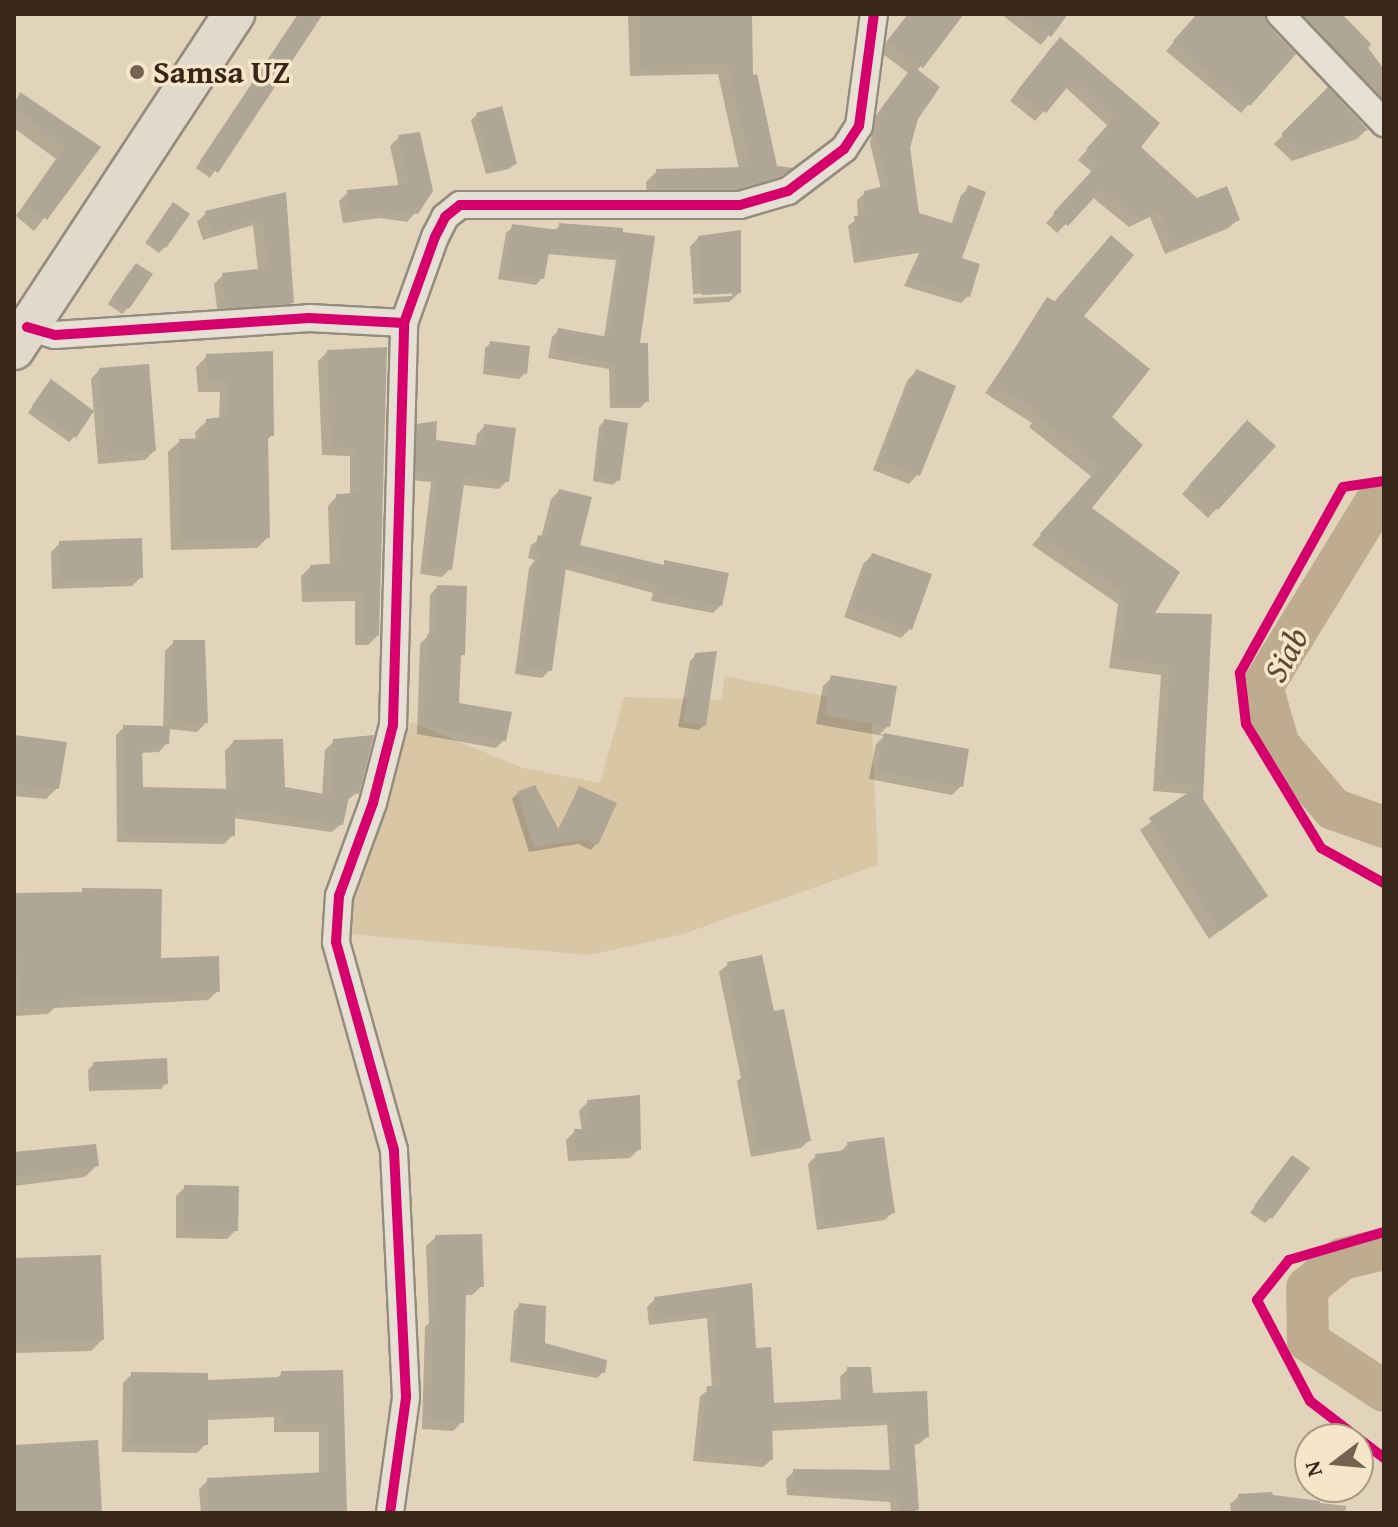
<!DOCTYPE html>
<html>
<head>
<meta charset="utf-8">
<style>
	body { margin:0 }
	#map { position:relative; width:1398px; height:1527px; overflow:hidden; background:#e1d4bb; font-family:"Gentium Book Plus",serif }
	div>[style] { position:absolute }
	.green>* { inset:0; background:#d8c6a5 }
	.shadow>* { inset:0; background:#0003 }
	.river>* { height:42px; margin:-21px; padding:0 21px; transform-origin:21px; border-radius:21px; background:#bfac8e }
	.building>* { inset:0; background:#b0a695 }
	.roads { filter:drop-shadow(2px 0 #968c7d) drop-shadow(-2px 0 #968c7d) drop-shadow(0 2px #968c7d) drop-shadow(0 -2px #968c7d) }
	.street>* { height:26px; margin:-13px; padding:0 13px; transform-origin:13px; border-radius:13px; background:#e6dfd3 }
	.primary>* { height:40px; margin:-20px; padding:0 20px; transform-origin:20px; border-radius:20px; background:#e1dacc }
	.cycleway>* { height:10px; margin:-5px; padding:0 5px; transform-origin:5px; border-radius:5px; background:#d6006c }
	.dots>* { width:22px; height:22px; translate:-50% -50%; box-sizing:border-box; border:4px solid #f5e6c9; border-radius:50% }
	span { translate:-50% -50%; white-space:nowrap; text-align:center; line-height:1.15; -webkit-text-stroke:7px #f5e6c9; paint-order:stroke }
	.poi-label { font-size:32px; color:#382619; font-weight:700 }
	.left { translate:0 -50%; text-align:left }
	.water-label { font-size:34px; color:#5c4936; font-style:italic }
	.frame { position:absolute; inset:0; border:16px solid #382619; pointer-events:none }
	.north { position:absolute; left:1294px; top:1423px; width:80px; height:80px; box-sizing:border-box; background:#f5e6c9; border:2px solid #a99983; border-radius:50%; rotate:254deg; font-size:22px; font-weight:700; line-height:32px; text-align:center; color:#382619 }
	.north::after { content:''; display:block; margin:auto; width:28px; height:36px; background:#736352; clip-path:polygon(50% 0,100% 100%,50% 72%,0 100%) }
</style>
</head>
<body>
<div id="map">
	<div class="green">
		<i style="clip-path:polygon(725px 676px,871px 706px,878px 865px,683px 934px,590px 955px,337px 933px,411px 722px,523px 768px,600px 783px,624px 697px,721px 700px)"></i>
	</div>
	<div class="shadow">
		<i style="clip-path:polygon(299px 14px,321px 14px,210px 178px,196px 168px)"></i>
		<i style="clip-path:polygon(628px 14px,749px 14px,752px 77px,775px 168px,788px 169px,779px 178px,768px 187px,724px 198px,647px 199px,646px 182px,657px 171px,739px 169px,718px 74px,630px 76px)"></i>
		<i style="clip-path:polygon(910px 14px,961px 14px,917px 71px,916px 118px,908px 148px,918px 215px,951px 225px,961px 195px,969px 188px,959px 260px,968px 296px,961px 303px,904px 286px,919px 253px,854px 263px,848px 226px,858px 218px,857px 200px,865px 193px,881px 189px,870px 143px,876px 115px,908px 73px,879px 51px)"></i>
		<i style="clip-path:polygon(1001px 14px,1066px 14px,1041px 45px)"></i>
		<i style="clip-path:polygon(1198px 14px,1263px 14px,1262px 17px,1293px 54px,1241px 113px,1166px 51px)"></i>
		<i style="clip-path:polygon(1284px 14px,1339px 14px,1384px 72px,1384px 117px)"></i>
		<i style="clip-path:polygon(1051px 48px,1158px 123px,1138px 147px,1196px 201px,1238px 219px,1229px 228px,1165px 254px,1150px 217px,1129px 227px,1092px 197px,1057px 233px,1046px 223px,1092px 172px,1078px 160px,1108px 126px,1065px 87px,1035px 121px,1010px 101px)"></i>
		<i style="clip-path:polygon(1328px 90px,1366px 130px,1357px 139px,1292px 161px,1274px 144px)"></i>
		<i style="clip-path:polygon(21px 95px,98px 148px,34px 231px,16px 216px,56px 159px,14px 128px,14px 101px)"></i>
		<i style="clip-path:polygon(477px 115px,515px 164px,509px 169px,486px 174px,471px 120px)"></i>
		<i style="clip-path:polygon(399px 137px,416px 212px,407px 222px,380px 218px,343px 223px,339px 201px,348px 192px,399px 187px,390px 146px)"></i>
		<i style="clip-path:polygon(285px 194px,292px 302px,283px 311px,218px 316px,214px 284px,223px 275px,258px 271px,253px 225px,203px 240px,197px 222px,206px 213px)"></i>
		<i style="clip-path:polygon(173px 205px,165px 247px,159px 253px,145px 243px)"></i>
		<i style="clip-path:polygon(560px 225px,621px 230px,647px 401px,640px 408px,610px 408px,609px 369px,548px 358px,552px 337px,559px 330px,604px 338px,616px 260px,547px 254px,542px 278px,536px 285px,498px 279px,506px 233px,513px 227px,553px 232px)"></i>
		<i style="clip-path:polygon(699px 237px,739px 293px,729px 302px,694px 304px,693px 298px,732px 296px,732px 292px,693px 294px,690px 247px)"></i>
		<i style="clip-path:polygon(130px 271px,128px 308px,122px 314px,108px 304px)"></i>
		<i style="clip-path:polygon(1048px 299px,1081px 316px,1110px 417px,1140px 445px,1089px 509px,1151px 615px,1210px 616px,1201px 799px,1265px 896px,1209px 939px,1140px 830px,1190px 794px,1153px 791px,1161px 675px,1109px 668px,1118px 604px,1032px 545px,1092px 477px,1029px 427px,1032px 423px,985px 393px)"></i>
		<i style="clip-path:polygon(491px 343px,525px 373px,519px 379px,483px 374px,485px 348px)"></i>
		<i style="clip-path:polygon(385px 349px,377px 636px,368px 645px,355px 645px,355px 601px,302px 602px,301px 576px,310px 567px,330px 565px,328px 506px,337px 496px,350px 496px,350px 456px,322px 455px,318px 361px,327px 352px)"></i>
		<i style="clip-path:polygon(271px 353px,272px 435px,266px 441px,268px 537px,257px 548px,171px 550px,168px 452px,180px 441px,196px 441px,195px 432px,207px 421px,219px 420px,220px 392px,198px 392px,196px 367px,207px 356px)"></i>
		<i style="clip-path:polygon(100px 369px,154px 451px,145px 460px,98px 464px,91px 379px)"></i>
		<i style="clip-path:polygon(916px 371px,918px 474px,909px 484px,873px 470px,907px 381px)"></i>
		<i style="clip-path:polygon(45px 387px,75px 436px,69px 442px,28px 413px)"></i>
		<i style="clip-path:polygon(604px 421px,618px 480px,613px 485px,593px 481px,599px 427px)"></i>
		<i style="clip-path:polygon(418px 426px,433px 441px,475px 447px,477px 434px,485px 426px,507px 481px,499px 489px,462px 485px,450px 569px,442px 577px,420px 574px,431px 482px,409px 480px,410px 434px)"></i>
		<i style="clip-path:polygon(1238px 432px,1273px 446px,1208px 518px,1182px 494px)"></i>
		<i style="clip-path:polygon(559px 491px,578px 547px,661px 566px,665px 563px,721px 605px,713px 613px,651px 601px,653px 593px,564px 569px,550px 670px,542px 678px,515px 674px,529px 568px,535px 560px,528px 558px,531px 545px,541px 538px,551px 499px)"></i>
		<i style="clip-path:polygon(60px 543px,141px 577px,132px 586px,52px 589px,51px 552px)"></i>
		<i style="clip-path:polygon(872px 555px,910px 629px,901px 638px,844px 617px,863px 564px)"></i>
		<i style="clip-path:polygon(437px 587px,463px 654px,459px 659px,456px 704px,504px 740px,496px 748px,417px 734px,420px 644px,429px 635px,430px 595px)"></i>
		<i style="clip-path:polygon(174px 642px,206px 723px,197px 732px,168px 729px,167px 743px,159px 752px,140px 753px,141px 789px,226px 790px,225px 751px,233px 742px,283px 788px,322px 795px,325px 750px,334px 741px,357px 793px,346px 801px,341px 824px,332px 832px,233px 818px,233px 835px,224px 844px,117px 842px,116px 735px,124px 727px,163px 728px,165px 651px)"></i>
		<i style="clip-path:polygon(696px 655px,704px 725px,699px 730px,678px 727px,690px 661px)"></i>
		<i style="clip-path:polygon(832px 677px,888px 726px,880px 734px,967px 750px,961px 786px,952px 795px,869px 779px,876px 744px,884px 736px,816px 724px,823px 686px)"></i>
		<i style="clip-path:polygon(14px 736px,57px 788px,46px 799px,14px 796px)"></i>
		<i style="clip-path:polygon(579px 788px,596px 844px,591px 850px,578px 844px,529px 852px,512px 799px,518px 793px,558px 830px)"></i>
		<i style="clip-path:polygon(14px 895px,159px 960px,218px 991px,208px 1000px,54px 1008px,48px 1014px,14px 1016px)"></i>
		<i style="clip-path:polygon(728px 964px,772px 1013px,809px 1140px,801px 1148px,751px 1157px,737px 1081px,741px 1078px,719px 972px)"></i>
		<i style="clip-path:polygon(94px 1064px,166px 1083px,161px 1089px,89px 1091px,88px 1070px)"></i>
		<i style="clip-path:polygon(588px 1102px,639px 1149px,630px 1158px,568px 1161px,566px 1140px,575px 1131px,582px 1131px,579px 1111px)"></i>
		<i style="clip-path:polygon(848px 1144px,893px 1212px,885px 1220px,817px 1230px,808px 1164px,816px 1156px,840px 1152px)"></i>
		<i style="clip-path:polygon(14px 1154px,97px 1165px,85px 1177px,14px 1186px)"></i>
		<i style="clip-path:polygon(1286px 1163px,1270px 1218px,1265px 1223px,1250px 1213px)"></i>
		<i style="clip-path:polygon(185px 1187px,236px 1230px,227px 1239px,176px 1238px,176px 1196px)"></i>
		<i style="clip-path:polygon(436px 1237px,482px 1286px,472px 1295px,464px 1295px,462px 1422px,453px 1431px,422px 1429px,425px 1327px,429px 1323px,426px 1246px)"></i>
		<i style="clip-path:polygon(14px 1260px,102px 1340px,91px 1351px,14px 1353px)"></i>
		<i style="clip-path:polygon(750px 1285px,755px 1350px,772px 1405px,841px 1402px,840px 1377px,848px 1369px,872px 1396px,927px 1437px,919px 1444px,912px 1445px,917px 1509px,913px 1513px,891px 1513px,890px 1502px,787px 1495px,786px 1479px,794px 1471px,890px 1472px,887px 1425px,770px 1431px,771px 1460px,763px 1467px,693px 1461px,700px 1396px,712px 1388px,707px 1318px,649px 1325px,647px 1307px,655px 1299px)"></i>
		<i style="clip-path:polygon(520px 1305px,542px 1344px,603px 1372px,597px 1378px,510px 1362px,514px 1311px)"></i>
		<i style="clip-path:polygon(341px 1372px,345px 1513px,201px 1513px,199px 1489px,208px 1480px,319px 1474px,319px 1432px,274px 1432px,274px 1417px,206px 1420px,206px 1444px,197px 1453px,122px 1452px,123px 1383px,132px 1374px,206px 1382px,276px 1379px,282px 1373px)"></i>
		<i style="clip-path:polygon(1239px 1496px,1271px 1497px,1346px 1506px,1345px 1513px,1231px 1513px,1230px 1504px)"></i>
	</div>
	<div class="river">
		<i style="left:1384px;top:498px;width:6px;rotate:180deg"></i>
		<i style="left:1378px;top:498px;width:222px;rotate:121.5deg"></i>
		<i style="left:1262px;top:687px;width:60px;rotate:73.7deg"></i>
		<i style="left:1279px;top:745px;width:84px;rotate:49.8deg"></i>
		<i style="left:1333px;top:809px;width:54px;rotate:19.4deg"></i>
		<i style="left:1384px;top:1249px;width:43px;rotate:166.6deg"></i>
		<i style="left:1342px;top:1259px;width:45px;rotate:140.4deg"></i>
		<i style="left:1307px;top:1288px;width:53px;rotate:88.9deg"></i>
		<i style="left:1308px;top:1341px;width:91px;rotate:33.3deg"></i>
	</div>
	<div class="building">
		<i style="clip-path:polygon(298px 14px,323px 14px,218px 173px,200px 161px)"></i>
		<i style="clip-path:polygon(639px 14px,752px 14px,753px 75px,757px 74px,777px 166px,793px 168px,781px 176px,736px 189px,657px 189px,656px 169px,751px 167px,728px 64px,640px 66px)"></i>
		<i style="clip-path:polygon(908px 14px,964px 14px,923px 68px,887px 41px)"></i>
		<i style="clip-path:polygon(1021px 14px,1068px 14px,1051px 37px)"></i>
		<i style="clip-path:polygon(1197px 14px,1264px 14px,1268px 25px,1296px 54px,1250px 106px,1173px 41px)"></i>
		<i style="clip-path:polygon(1302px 14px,1342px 14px,1371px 44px,1368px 48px,1384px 69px,1384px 100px)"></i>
		<i style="clip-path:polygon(1060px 37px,1160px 123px,1141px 147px,1197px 198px,1227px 186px,1240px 220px,1174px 246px,1159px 209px,1139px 219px,1102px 189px,1068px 226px,1053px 213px,1100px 162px,1086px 149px,1116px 116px,1074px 79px,1046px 113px,1017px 91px)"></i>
		<i style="clip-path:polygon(913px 66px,940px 87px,918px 119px,910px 148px,919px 213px,955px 224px,968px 185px,986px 192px,962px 258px,980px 264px,970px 297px,910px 279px,924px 247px,861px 257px,854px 216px,865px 215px,864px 191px,889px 185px,876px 135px,883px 106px)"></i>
		<i style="clip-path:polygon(1328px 87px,1368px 130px,1302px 153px,1281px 134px)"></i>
		<i style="clip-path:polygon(20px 92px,101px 147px,47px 220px,26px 203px,66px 146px,14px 106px)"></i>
		<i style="clip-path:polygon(502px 106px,517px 164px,492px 169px,476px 113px)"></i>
		<i style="clip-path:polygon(420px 132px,433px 191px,418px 214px,390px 209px,351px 214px,347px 190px,409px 184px,398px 135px)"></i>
		<i style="clip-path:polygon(286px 192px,294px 303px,226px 308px,222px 273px,268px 268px,262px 217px,212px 233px,205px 211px)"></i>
		<i style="clip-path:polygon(173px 202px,190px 214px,166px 248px,149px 237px)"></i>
		<i style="clip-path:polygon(559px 223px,623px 228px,623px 232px,655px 236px,640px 343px,648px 343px,649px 402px,616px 403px,615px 363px,554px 352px,558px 328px,609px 337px,621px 254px,550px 248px,544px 279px,504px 273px,512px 224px,559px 230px)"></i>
		<i style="clip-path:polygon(741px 230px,741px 293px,702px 295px,698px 236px)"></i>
		<i style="clip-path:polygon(1111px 235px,1134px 255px,1084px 316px,1150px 369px,1112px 417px,1143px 445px,1092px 508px,1180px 572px,1155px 613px,1212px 614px,1203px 799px,1268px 896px,1220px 931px,1149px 818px,1200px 785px,1162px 782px,1170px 666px,1118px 658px,1127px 594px,1040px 534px,1100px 466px,1038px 416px,1041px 412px,993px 383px,1047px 297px,1055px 301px)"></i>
		<i style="clip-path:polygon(136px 263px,153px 274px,129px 309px,112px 297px)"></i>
		<i style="clip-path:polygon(490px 341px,530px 346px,527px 374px,487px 368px)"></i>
		<i style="clip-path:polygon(387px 347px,379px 636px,364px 637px,363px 592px,311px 593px,310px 565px,339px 563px,336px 494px,359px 493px,358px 448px,331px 447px,327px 350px)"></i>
		<i style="clip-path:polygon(273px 351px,274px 436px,268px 436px,270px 538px,181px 540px,179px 439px,207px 438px,206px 419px,229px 416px,230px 381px,209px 382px,206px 354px)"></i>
		<i style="clip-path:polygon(149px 364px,156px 451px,107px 456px,99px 368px)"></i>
		<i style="clip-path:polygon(916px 369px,956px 386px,920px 476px,881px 460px)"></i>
		<i style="clip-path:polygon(51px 379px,94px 411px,76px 438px,32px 406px)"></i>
		<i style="clip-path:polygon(604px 419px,628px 423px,620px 481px,598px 476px)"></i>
		<i style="clip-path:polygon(1247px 420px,1276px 446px,1218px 510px,1190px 484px)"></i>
		<i style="clip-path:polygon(437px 421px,436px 440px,481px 446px,484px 424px,516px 428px,509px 482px,465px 477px,452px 570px,427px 566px,438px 474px,416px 472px,417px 424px)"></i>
		<i style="clip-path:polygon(559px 489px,592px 497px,580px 545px,664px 565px,664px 560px,729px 573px,722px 606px,658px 593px,659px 586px,567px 560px,552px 671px,522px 666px,536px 558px,540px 559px,542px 552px,535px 550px,538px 535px,546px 537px)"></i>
		<i style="clip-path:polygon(142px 538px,143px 578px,60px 581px,59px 541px)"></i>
		<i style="clip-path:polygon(872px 553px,932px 574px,912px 630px,852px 608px)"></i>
		<i style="clip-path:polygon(437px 585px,467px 586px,465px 655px,461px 655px,459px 703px,512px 712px,506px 741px,424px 726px,427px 634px,435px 635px)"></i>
		<i style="clip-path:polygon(173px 640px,205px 640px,208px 723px,171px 721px)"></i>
		<i style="clip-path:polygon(717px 651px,706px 726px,683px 722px,695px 653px)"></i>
		<i style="clip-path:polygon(831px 675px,897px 686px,890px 727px,825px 715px)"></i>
		<i style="clip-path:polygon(123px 725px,170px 726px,169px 744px,142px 746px,143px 787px,234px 789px,233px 740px,283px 739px,285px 787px,330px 795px,333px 739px,374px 735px,359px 794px,350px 792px,343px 825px,235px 809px,235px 836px,125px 834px)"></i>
		<i style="clip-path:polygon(884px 733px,969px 749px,963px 787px,877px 771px)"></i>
		<i style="clip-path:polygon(14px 735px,67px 742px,59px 789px,14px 784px)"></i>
		<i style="clip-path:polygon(535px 785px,559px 830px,579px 786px,617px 803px,598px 845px,585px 839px,534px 847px,517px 792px)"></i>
		<i style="clip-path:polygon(82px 888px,162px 889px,161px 958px,219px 956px,220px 992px,59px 999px,60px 1006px,20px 1007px,17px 956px,14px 956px,14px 893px,82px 892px)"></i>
		<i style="clip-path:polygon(762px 955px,774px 1011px,784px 1009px,811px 1141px,759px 1150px,745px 1071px,749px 1070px,727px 962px)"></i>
		<i style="clip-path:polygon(167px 1058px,168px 1084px,94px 1087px,93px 1062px)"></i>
		<i style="clip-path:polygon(640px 1095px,641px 1150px,576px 1152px,574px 1129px,591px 1129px,587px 1100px)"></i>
		<i style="clip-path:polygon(884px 1137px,895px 1213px,824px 1224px,815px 1154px,848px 1150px,847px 1142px)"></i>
		<i style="clip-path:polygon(96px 1144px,99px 1166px,14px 1177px,14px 1152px)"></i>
		<i style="clip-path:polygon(1292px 1155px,1310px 1168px,1272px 1219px,1254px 1206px)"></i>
		<i style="clip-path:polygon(184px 1185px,239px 1186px,238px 1231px,184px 1230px)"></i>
		<i style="clip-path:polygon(482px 1234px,484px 1287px,466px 1287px,464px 1423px,430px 1420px,433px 1316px,437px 1316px,435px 1235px)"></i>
		<i style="clip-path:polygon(101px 1255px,104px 1340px,14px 1343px,14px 1258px)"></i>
		<i style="clip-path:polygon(752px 1283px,756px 1348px,771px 1347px,774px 1403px,848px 1399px,847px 1367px,871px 1367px,873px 1393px,927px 1391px,929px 1437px,914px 1438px,919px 1510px,899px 1512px,897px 1495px,794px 1488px,793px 1469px,897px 1470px,894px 1418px,772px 1424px,773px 1460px,699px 1454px,707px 1386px,720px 1386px,714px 1311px,656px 1319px,654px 1297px)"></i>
		<i style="clip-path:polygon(519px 1303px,546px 1306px,545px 1343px,607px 1360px,605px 1373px,515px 1357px)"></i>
		<i style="clip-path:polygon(343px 1370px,347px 1513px,209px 1513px,207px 1478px,327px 1472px,327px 1424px,282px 1424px,282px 1409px,208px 1412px,208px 1445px,130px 1444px,131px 1372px,208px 1373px,208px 1380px,281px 1377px,281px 1371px)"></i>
		<i style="clip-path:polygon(98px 1440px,102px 1513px,14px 1513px,14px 1445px)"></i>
		<i style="clip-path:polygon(1272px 1492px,1273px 1495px,1320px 1501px,1319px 1513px,1239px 1513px,1238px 1494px)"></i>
	</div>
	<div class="roads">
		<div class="street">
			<i style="left:1280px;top:14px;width:151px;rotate:46.3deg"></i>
			<i style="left:27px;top:327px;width:29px;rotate:16deg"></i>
			<i style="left:55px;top:335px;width:255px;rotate:-3.8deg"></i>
			<i style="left:309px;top:318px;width:95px;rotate:3deg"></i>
			<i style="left:404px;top:323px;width:91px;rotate:-70.2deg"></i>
			<i style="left:435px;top:237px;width:22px;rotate:-63deg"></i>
			<i style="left:445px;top:217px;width:19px;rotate:-39deg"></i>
			<i style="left:460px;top:205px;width:280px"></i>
			<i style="left:740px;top:205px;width:50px;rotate:-16.3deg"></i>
			<i style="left:788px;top:191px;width:70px;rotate:-36.9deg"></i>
			<i style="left:844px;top:149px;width:27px;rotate:-57deg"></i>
			<i style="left:859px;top:126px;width:113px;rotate:-82.4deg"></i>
			<i style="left:390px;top:1513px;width:117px;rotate:-82.1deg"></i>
			<i style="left:406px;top:1397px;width:247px;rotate:-92.8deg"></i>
			<i style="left:394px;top:1150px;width:216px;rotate:-105.6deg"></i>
			<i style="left:336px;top:942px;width:46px;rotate:-86.3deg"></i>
			<i style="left:339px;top:896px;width:99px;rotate:-69.9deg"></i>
			<i style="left:373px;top:803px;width:81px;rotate:-75.6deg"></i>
			<i style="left:393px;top:725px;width:402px;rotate:-88.4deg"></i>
		</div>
		<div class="primary">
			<i style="left:14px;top:349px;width:401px;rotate:-56.7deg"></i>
		</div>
	</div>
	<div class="cycleway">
		<i style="left:27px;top:327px;width:29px;rotate:16deg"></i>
		<i style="left:55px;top:335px;width:255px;rotate:-3.8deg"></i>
		<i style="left:309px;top:318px;width:95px;rotate:3deg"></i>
		<i style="left:404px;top:323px;width:91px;rotate:-70.2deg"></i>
		<i style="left:435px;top:237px;width:22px;rotate:-63deg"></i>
		<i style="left:445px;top:217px;width:19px;rotate:-39deg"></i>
		<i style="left:460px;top:205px;width:280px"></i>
		<i style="left:740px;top:205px;width:50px;rotate:-16.3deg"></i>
		<i style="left:788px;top:191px;width:70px;rotate:-36.9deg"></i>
		<i style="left:844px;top:149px;width:27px;rotate:-57deg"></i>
		<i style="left:859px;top:126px;width:113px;rotate:-82.4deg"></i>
		<i style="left:1384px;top:481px;width:41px;rotate:171.7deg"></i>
		<i style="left:1343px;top:487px;width:213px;rotate:119deg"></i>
		<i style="left:1240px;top:673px;width:51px;rotate:83.3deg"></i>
		<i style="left:1246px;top:724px;width:145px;rotate:58.8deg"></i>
		<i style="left:1321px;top:848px;width:72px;rotate:29.1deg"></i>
		<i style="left:1384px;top:1232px;width:99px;rotate:163.6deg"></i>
		<i style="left:1289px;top:1260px;width:51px;rotate:128.7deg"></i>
		<i style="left:1257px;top:1300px;width:114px;rotate:62.3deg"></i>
		<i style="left:1310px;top:1401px;width:93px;rotate:37.6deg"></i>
		<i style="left:390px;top:1513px;width:117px;rotate:-82.1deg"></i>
		<i style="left:406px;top:1397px;width:247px;rotate:-92.8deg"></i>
		<i style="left:394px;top:1150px;width:216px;rotate:-105.6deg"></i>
		<i style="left:336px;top:942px;width:46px;rotate:-86.3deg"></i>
		<i style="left:339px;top:896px;width:99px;rotate:-69.9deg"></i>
		<i style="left:373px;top:803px;width:81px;rotate:-75.6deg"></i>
		<i style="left:393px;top:725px;width:402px;rotate:-88.4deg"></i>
	</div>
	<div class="dots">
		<i style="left:137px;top:72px;background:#736352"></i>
	</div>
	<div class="poi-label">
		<span class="left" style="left:153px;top:72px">Samsa UZ</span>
	</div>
	<div class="water-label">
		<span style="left:1285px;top:654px;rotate:-61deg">Siab</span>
	</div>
	<div class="frame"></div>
	<div class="north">N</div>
</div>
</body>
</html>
